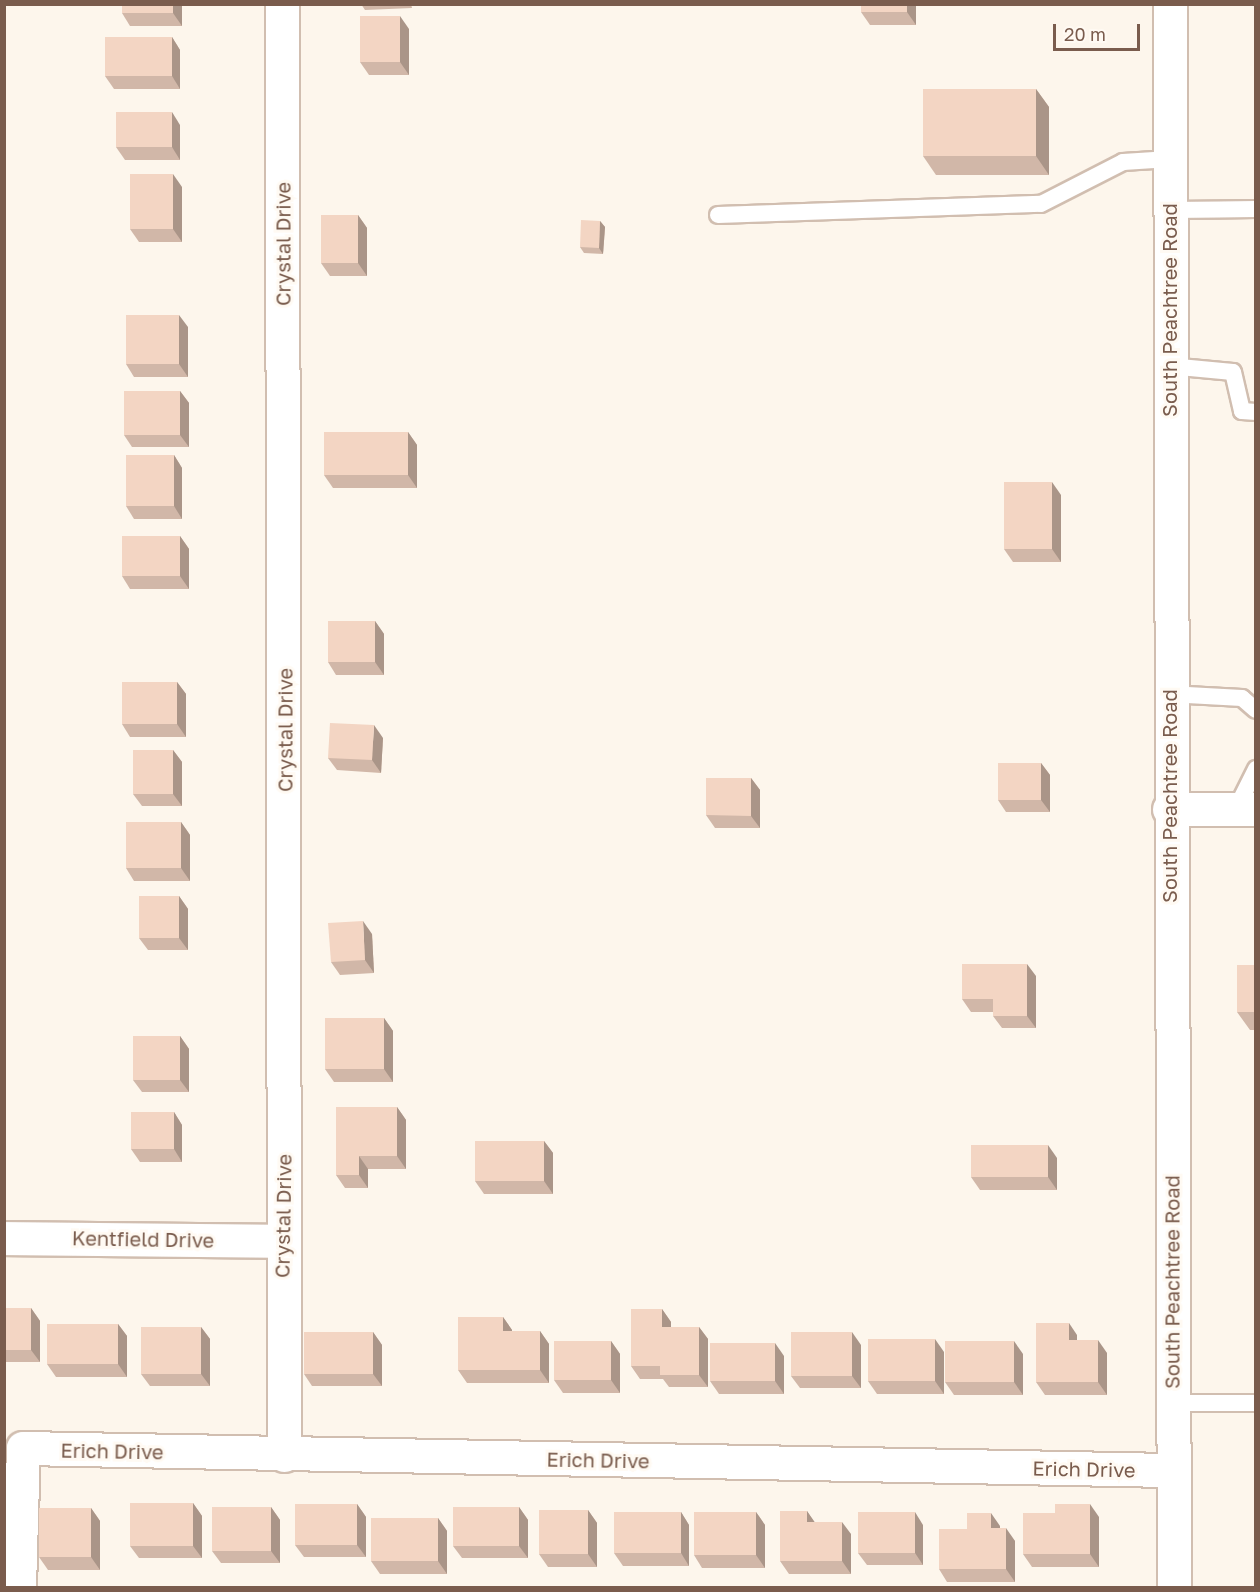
<!DOCTYPE html>
<html>
<head>
<meta charset="utf-8">
<style>
	body { margin:0 }
	#map { position:relative; width:1260px; height:1592px; overflow:hidden; background:#fdf6ec; font-family:"Golos Text",sans-serif }
	div>[style] { position:absolute }
	.roads { filter:drop-shadow(2px 0 #d1beb0) drop-shadow(-2px 0 #d1beb0) drop-shadow(0 2px #d1beb0) drop-shadow(0 -2px #d1beb0) }
	.service>* { height:16px; margin:-8px; padding:0 8px; transform-origin:8px; border-radius:8px; background:#fff }
	.minor>* { height:33px; margin:-16.5px; padding:0 16.5px; transform-origin:16.5px; border-radius:16.5px; background:#fff }
	.secondary>* { height:33px; margin:-16.5px; padding:0 16.5px; transform-origin:16.5px; border-radius:16.5px; background:#fff }
	.wall>* { inset:0; background:#d1b7a8 }
	.shaded-wall>* { inset:0; background:#aa9588 }
	.building>* { inset:0; background:#f3d5c3 }
	span { translate:-50% -50%; white-space:nowrap; text-align:center; line-height:1.15; -webkit-text-stroke:6px #fffaf3; paint-order:stroke }
	.street-label { font-size:20px; color:#7a5c4d }
	.frame { position:absolute; inset:0; border:6px solid #7a5c4d; pointer-events:none }
	.scale { position:absolute; left:1053px; top:24px; width:87px; height:27px; box-sizing:border-box; border:3px solid #7a5c4d; border-top:0; padding-left:8px; font-size:18px; line-height:21px; white-space:nowrap; color:#7a5c4d; -webkit-text-stroke:4px #fffaf3; paint-order:stroke }
</style>
</head>
<body>
<div id="map">
	<div class="roads">
		<div class="service">
			<i style="left:1170px;top:210px;width:86px;rotate:-0.7deg"></i>
			<i style="left:718px;top:215px;width:323px;rotate:-2deg"></i>
			<i style="left:1041px;top:204px;width:92px;rotate:-27.1deg"></i>
			<i style="left:1123px;top:162px;width:47px;rotate:-3.7deg"></i>
			<i style="left:1169px;top:366px;width:64px;rotate:5.4deg"></i>
			<i style="left:1233px;top:372px;width:40px;rotate:77deg"></i>
			<i style="left:1242px;top:411px;width:14px;rotate:4deg"></i>
			<i style="left:1169px;top:694px;width:73px;rotate:3.1deg"></i>
			<i style="left:1242px;top:698px;width:18px;rotate:41deg"></i>
			<i style="left:1236px;top:809px;width:45px;rotate:-63.4deg"></i>
			<i style="left:1173px;top:1403px;width:83px"></i>
		</div>
		<div class="minor">
			<i style="left:282px;top:4px;width:1451px;rotate:89.92deg"></i>
			<i style="left:1169px;top:809px;width:87px"></i>
			<i style="left:4px;top:1238px;width:278px;rotate:0.6deg"></i>
			<i style="left:19px;top:1588px;width:140px;rotate:-88.4deg"></i>
			<i style="left:23px;top:1448px;width:1151px;rotate:1.1deg"></i>
		</div>
		<div class="secondary">
			<i style="left:1170px;top:4px;width:1584px;rotate:89.86deg"></i>
		</div>
	</div>
	<div class="wall">
		<i style="clip-path:polygon(182px 4px,182px 26px,130px 26px,122px 13px)"></i>
		<i style="clip-path:polygon(361px 4px,411px 4px,412px 8px,365px 10px)"></i>
		<i style="clip-path:polygon(916px 4px,916px 25px,870px 25px,861px 12px)"></i>
		<i style="clip-path:polygon(409px 29px,409px 75px,369px 75px,360px 62px)"></i>
		<i style="clip-path:polygon(172px 37px,180px 50px,180px 89px,114px 89px,105px 76px)"></i>
		<i style="clip-path:polygon(1036px 89px,1049px 107px,1049px 175px,936px 175px,923px 156px)"></i>
		<i style="clip-path:polygon(180px 125px,180px 160px,125px 160px,116px 147px)"></i>
		<i style="clip-path:polygon(182px 187px,182px 242px,139px 242px,130px 229px)"></i>
		<i style="clip-path:polygon(358px 215px,367px 228px,367px 276px,330px 276px,321px 263px)"></i>
		<i style="clip-path:polygon(600px 221px,605px 227px,603px 254px,584px 253px,580px 247px)"></i>
		<i style="clip-path:polygon(188px 327px,188px 377px,134px 377px,126px 364px)"></i>
		<i style="clip-path:polygon(180px 391px,189px 403px,189px 447px,132px 447px,124px 435px)"></i>
		<i style="clip-path:polygon(408px 432px,417px 445px,417px 488px,333px 488px,324px 475px)"></i>
		<i style="clip-path:polygon(174px 455px,182px 468px,182px 519px,134px 519px,126px 506px)"></i>
		<i style="clip-path:polygon(1061px 495px,1061px 562px,1013px 562px,1004px 549px)"></i>
		<i style="clip-path:polygon(180px 536px,189px 549px,189px 589px,130px 589px,122px 576px)"></i>
		<i style="clip-path:polygon(375px 621px,384px 634px,384px 675px,336px 675px,328px 662px)"></i>
		<i style="clip-path:polygon(177px 682px,186px 694px,186px 737px,130px 737px,122px 724px)"></i>
		<i style="clip-path:polygon(383px 738px,381px 773px,337px 770px,328px 758px)"></i>
		<i style="clip-path:polygon(173px 750px,182px 762px,182px 806px,142px 806px,133px 794px)"></i>
		<i style="clip-path:polygon(1041px 763px,1050px 775px,1050px 812px,1006px 812px,998px 800px)"></i>
		<i style="clip-path:polygon(751px 778px,760px 790px,760px 828px,715px 828px,706px 815px)"></i>
		<i style="clip-path:polygon(181px 822px,190px 835px,190px 881px,134px 881px,126px 868px)"></i>
		<i style="clip-path:polygon(179px 896px,188px 909px,188px 950px,148px 950px,139px 938px)"></i>
		<i style="clip-path:polygon(372px 934px,374px 973px,340px 975px,331px 962px)"></i>
		<i style="clip-path:polygon(1256px 965px,1256px 1053px,1254px 1051px,1254px 1030px,1250px 1030px,1237px 1012px)"></i>
		<i style="clip-path:polygon(1036px 976px,1036px 1028px,1002px 1028px,993px 1016px,993px 1012px,971px 1012px,962px 999px)"></i>
		<i style="clip-path:polygon(384px 1018px,393px 1031px,393px 1082px,334px 1082px,325px 1069px)"></i>
		<i style="clip-path:polygon(180px 1036px,189px 1049px,189px 1092px,142px 1092px,133px 1080px)"></i>
		<i style="clip-path:polygon(397px 1107px,406px 1120px,406px 1169px,368px 1169px,368px 1188px,345px 1188px,336px 1175px)"></i>
		<i style="clip-path:polygon(174px 1112px,182px 1125px,182px 1162px,140px 1162px,131px 1149px)"></i>
		<i style="clip-path:polygon(544px 1141px,553px 1153px,553px 1194px,484px 1194px,475px 1181px)"></i>
		<i style="clip-path:polygon(1057px 1158px,1057px 1190px,980px 1190px,971px 1177px)"></i>
		<i style="clip-path:polygon(4px 1308px,31px 1308px,40px 1321px,40px 1362px,4px 1362px)"></i>
		<i style="clip-path:polygon(662px 1309px,671px 1322px,671px 1327px,699px 1327px,708px 1339px,708px 1387px,669px 1387px,663px 1379px,640px 1379px,631px 1366px)"></i>
		<i style="clip-path:polygon(503px 1317px,512px 1330px,512px 1331px,540px 1331px,549px 1344px,549px 1383px,467px 1383px,458px 1370px)"></i>
		<i style="clip-path:polygon(118px 1324px,127px 1336px,127px 1377px,56px 1377px,47px 1364px)"></i>
		<i style="clip-path:polygon(201px 1327px,210px 1339px,210px 1386px,150px 1386px,141px 1374px)"></i>
		<i style="clip-path:polygon(373px 1332px,382px 1345px,382px 1386px,312px 1386px,304px 1374px)"></i>
		<i style="clip-path:polygon(1077px 1335px,1077px 1340px,1107px 1353px,1107px 1395px,1045px 1395px,1036px 1382px)"></i>
		<i style="clip-path:polygon(611px 1341px,620px 1354px,620px 1393px,563px 1393px,554px 1380px)"></i>
		<i style="clip-path:polygon(861px 1345px,861px 1388px,800px 1388px,791px 1376px)"></i>
		<i style="clip-path:polygon(944px 1352px,944px 1394px,877px 1394px,868px 1381px)"></i>
		<i style="clip-path:polygon(1023px 1354px,1023px 1395px,954px 1395px,945px 1382px)"></i>
		<i style="clip-path:polygon(784px 1356px,784px 1394px,719px 1394px,710px 1381px)"></i>
		<i style="clip-path:polygon(193px 1503px,202px 1516px,202px 1558px,139px 1558px,130px 1546px)"></i>
		<i style="clip-path:polygon(357px 1504px,366px 1517px,366px 1557px,304px 1557px,295px 1545px)"></i>
		<i style="clip-path:polygon(271px 1507px,280px 1520px,280px 1563px,221px 1563px,212px 1551px)"></i>
		<i style="clip-path:polygon(519px 1507px,528px 1520px,528px 1558px,462px 1558px,453px 1546px)"></i>
		<i style="clip-path:polygon(91px 1508px,100px 1521px,100px 1570px,48px 1570px,39px 1557px)"></i>
		<i style="clip-path:polygon(588px 1510px,597px 1523px,597px 1567px,548px 1567px,539px 1554px)"></i>
		<i style="clip-path:polygon(807px 1511px,814px 1522px,851px 1534px,851px 1574px,789px 1574px,780px 1561px)"></i>
		<i style="clip-path:polygon(681px 1512px,689px 1525px,689px 1566px,623px 1566px,614px 1553px)"></i>
		<i style="clip-path:polygon(756px 1512px,765px 1525px,765px 1568px,702px 1568px,694px 1555px)"></i>
		<i style="clip-path:polygon(1055px 1513px,1099px 1517px,1099px 1567px,1032px 1567px,1023px 1554px)"></i>
		<i style="clip-path:polygon(438px 1518px,447px 1531px,447px 1574px,380px 1574px,371px 1561px)"></i>
		<i style="clip-path:polygon(923px 1525px,923px 1565px,867px 1565px,858px 1553px)"></i>
		<i style="clip-path:polygon(1000px 1526px,1000px 1528px,1015px 1541px,1015px 1582px,947px 1582px,939px 1569px,967px 1529px)"></i>
	</div>
	<div class="shaded-wall">
		<i style="clip-path:polygon(173px 4px,182px 4px,182px 26px,173px 13px)"></i>
		<i style="clip-path:polygon(907px 4px,916px 4px,916px 25px,907px 12px)"></i>
		<i style="clip-path:polygon(400px 16px,409px 29px,409px 75px,400px 62px)"></i>
		<i style="clip-path:polygon(172px 37px,180px 50px,180px 89px,172px 76px)"></i>
		<i style="clip-path:polygon(1036px 89px,1049px 107px,1049px 175px,1036px 156px)"></i>
		<i style="clip-path:polygon(172px 112px,180px 125px,180px 160px,172px 147px)"></i>
		<i style="clip-path:polygon(173px 174px,182px 187px,182px 242px,173px 229px)"></i>
		<i style="clip-path:polygon(358px 215px,367px 228px,367px 276px,358px 263px)"></i>
		<i style="clip-path:polygon(600px 221px,605px 227px,603px 254px,599px 248px)"></i>
		<i style="clip-path:polygon(179px 315px,188px 327px,188px 377px,179px 364px)"></i>
		<i style="clip-path:polygon(180px 391px,189px 403px,189px 447px,180px 435px)"></i>
		<i style="clip-path:polygon(408px 432px,417px 445px,417px 488px,408px 475px)"></i>
		<i style="clip-path:polygon(174px 455px,182px 468px,182px 519px,174px 506px)"></i>
		<i style="clip-path:polygon(1052px 482px,1061px 495px,1061px 562px,1052px 549px)"></i>
		<i style="clip-path:polygon(180px 536px,189px 549px,189px 589px,180px 576px)"></i>
		<i style="clip-path:polygon(375px 621px,384px 634px,384px 675px,375px 662px)"></i>
		<i style="clip-path:polygon(177px 682px,186px 694px,186px 737px,177px 724px)"></i>
		<i style="clip-path:polygon(374px 725px,383px 738px,381px 773px,372px 760px)"></i>
		<i style="clip-path:polygon(173px 750px,182px 762px,182px 806px,173px 794px)"></i>
		<i style="clip-path:polygon(1041px 763px,1050px 775px,1050px 812px,1041px 800px)"></i>
		<i style="clip-path:polygon(751px 778px,760px 790px,760px 828px,751px 816px)"></i>
		<i style="clip-path:polygon(181px 822px,190px 835px,190px 881px,181px 868px)"></i>
		<i style="clip-path:polygon(179px 896px,188px 909px,188px 950px,179px 938px)"></i>
		<i style="clip-path:polygon(363px 921px,372px 934px,374px 973px,365px 960px)"></i>
		<i style="clip-path:polygon(1027px 964px,1036px 976px,1036px 1028px,1027px 1016px)"></i>
		<i style="clip-path:polygon(384px 1018px,393px 1031px,393px 1082px,384px 1069px)"></i>
		<i style="clip-path:polygon(180px 1036px,189px 1049px,189px 1092px,180px 1080px)"></i>
		<i style="clip-path:polygon(397px 1107px,406px 1120px,406px 1169px,397px 1156px)"></i>
		<i style="clip-path:polygon(174px 1112px,182px 1125px,182px 1162px,174px 1149px)"></i>
		<i style="clip-path:polygon(544px 1141px,553px 1153px,553px 1194px,544px 1181px)"></i>
		<i style="clip-path:polygon(1048px 1145px,1057px 1158px,1057px 1190px,1048px 1177px)"></i>
		<i style="clip-path:polygon(359px 1156px,368px 1169px,368px 1188px,359px 1175px)"></i>
		<i style="clip-path:polygon(31px 1308px,40px 1321px,40px 1362px,31px 1350px)"></i>
		<i style="clip-path:polygon(662px 1309px,671px 1322px,671px 1339px,662px 1327px)"></i>
		<i style="clip-path:polygon(503px 1317px,512px 1330px,512px 1344px,503px 1331px)"></i>
		<i style="clip-path:polygon(1069px 1323px,1077px 1335px,1077px 1353px,1069px 1340px)"></i>
		<i style="clip-path:polygon(118px 1324px,127px 1336px,127px 1377px,118px 1364px)"></i>
		<i style="clip-path:polygon(201px 1327px,210px 1339px,210px 1386px,201px 1374px)"></i>
		<i style="clip-path:polygon(699px 1327px,708px 1339px,708px 1387px,699px 1375px)"></i>
		<i style="clip-path:polygon(540px 1331px,549px 1344px,549px 1383px,540px 1370px)"></i>
		<i style="clip-path:polygon(373px 1332px,382px 1345px,382px 1386px,373px 1374px)"></i>
		<i style="clip-path:polygon(852px 1332px,861px 1345px,861px 1388px,852px 1376px)"></i>
		<i style="clip-path:polygon(935px 1339px,944px 1352px,944px 1394px,935px 1381px)"></i>
		<i style="clip-path:polygon(1098px 1340px,1107px 1353px,1107px 1395px,1098px 1382px)"></i>
		<i style="clip-path:polygon(611px 1341px,620px 1354px,620px 1393px,611px 1380px)"></i>
		<i style="clip-path:polygon(1014px 1341px,1023px 1354px,1023px 1395px,1014px 1382px)"></i>
		<i style="clip-path:polygon(775px 1343px,784px 1356px,784px 1394px,775px 1381px)"></i>
		<i style="clip-path:polygon(193px 1503px,202px 1516px,202px 1558px,193px 1546px)"></i>
		<i style="clip-path:polygon(357px 1504px,366px 1517px,366px 1557px,357px 1545px)"></i>
		<i style="clip-path:polygon(1090px 1504px,1099px 1517px,1099px 1567px,1090px 1554px)"></i>
		<i style="clip-path:polygon(271px 1507px,280px 1520px,280px 1563px,271px 1551px)"></i>
		<i style="clip-path:polygon(519px 1507px,528px 1520px,528px 1558px,519px 1546px)"></i>
		<i style="clip-path:polygon(91px 1508px,100px 1521px,100px 1570px,91px 1557px)"></i>
		<i style="clip-path:polygon(588px 1510px,597px 1523px,597px 1567px,588px 1554px)"></i>
		<i style="clip-path:polygon(807px 1511px,816px 1524px,807px 1522px)"></i>
		<i style="clip-path:polygon(681px 1512px,689px 1525px,689px 1566px,681px 1553px)"></i>
		<i style="clip-path:polygon(756px 1512px,765px 1525px,765px 1568px,756px 1555px)"></i>
		<i style="clip-path:polygon(915px 1512px,923px 1525px,923px 1565px,915px 1553px)"></i>
		<i style="clip-path:polygon(991px 1513px,1000px 1526px,1000px 1541px,991px 1528px)"></i>
		<i style="clip-path:polygon(438px 1518px,447px 1531px,447px 1574px,438px 1561px)"></i>
		<i style="clip-path:polygon(842px 1522px,851px 1534px,851px 1574px,842px 1561px)"></i>
		<i style="clip-path:polygon(1006px 1528px,1015px 1541px,1015px 1582px,1006px 1569px)"></i>
	</div>
	<div class="building">
		<i style="clip-path:polygon(122px 4px,173px 4px,173px 13px,122px 13px)"></i>
		<i style="clip-path:polygon(861px 4px,907px 4px,907px 12px,861px 12px)"></i>
		<i style="clip-path:polygon(360px 16px,400px 16px,400px 62px,360px 62px)"></i>
		<i style="clip-path:polygon(105px 37px,172px 37px,172px 76px,105px 76px)"></i>
		<i style="clip-path:polygon(923px 89px,1036px 89px,1036px 156px,923px 156px)"></i>
		<i style="clip-path:polygon(116px 112px,172px 112px,172px 147px,116px 147px)"></i>
		<i style="clip-path:polygon(130px 174px,173px 174px,173px 229px,130px 229px)"></i>
		<i style="clip-path:polygon(321px 215px,358px 215px,358px 263px,321px 263px)"></i>
		<i style="clip-path:polygon(581px 220px,600px 221px,599px 248px,580px 247px)"></i>
		<i style="clip-path:polygon(126px 315px,179px 315px,179px 364px,126px 364px)"></i>
		<i style="clip-path:polygon(124px 391px,180px 391px,180px 435px,124px 435px)"></i>
		<i style="clip-path:polygon(324px 432px,408px 432px,408px 475px,324px 475px)"></i>
		<i style="clip-path:polygon(126px 455px,174px 455px,174px 506px,126px 506px)"></i>
		<i style="clip-path:polygon(1004px 482px,1052px 482px,1052px 549px,1004px 549px)"></i>
		<i style="clip-path:polygon(122px 536px,180px 536px,180px 576px,122px 576px)"></i>
		<i style="clip-path:polygon(328px 621px,375px 621px,375px 662px,328px 662px)"></i>
		<i style="clip-path:polygon(122px 682px,177px 682px,177px 724px,122px 724px)"></i>
		<i style="clip-path:polygon(330px 723px,374px 725px,372px 760px,328px 758px)"></i>
		<i style="clip-path:polygon(133px 750px,173px 750px,173px 794px,133px 794px)"></i>
		<i style="clip-path:polygon(998px 763px,1041px 763px,1041px 800px,998px 800px)"></i>
		<i style="clip-path:polygon(706px 778px,751px 778px,751px 816px,706px 815px)"></i>
		<i style="clip-path:polygon(126px 822px,181px 822px,181px 868px,126px 868px)"></i>
		<i style="clip-path:polygon(139px 896px,179px 896px,179px 938px,139px 938px)"></i>
		<i style="clip-path:polygon(363px 921px,365px 960px,331px 962px,328px 923px)"></i>
		<i style="clip-path:polygon(962px 964px,1027px 964px,1027px 1016px,993px 1016px,993px 999px,962px 999px)"></i>
		<i style="clip-path:polygon(1237px 965px,1256px 965px,1256px 1051px,1254px 1051px,1254px 1012px,1237px 1012px)"></i>
		<i style="clip-path:polygon(325px 1018px,384px 1018px,384px 1069px,325px 1069px)"></i>
		<i style="clip-path:polygon(133px 1036px,180px 1036px,180px 1080px,133px 1080px)"></i>
		<i style="clip-path:polygon(336px 1107px,397px 1107px,397px 1156px,359px 1156px,359px 1175px,336px 1175px)"></i>
		<i style="clip-path:polygon(131px 1112px,174px 1112px,174px 1149px,131px 1149px)"></i>
		<i style="clip-path:polygon(475px 1141px,544px 1141px,544px 1181px,475px 1181px)"></i>
		<i style="clip-path:polygon(971px 1145px,1048px 1145px,1048px 1177px,971px 1177px)"></i>
		<i style="clip-path:polygon(4px 1308px,31px 1308px,31px 1350px,4px 1350px)"></i>
		<i style="clip-path:polygon(631px 1309px,662px 1309px,662px 1327px,699px 1327px,699px 1375px,660px 1375px,660px 1366px,631px 1366px)"></i>
		<i style="clip-path:polygon(458px 1317px,503px 1317px,503px 1331px,540px 1331px,540px 1370px,458px 1370px)"></i>
		<i style="clip-path:polygon(1036px 1323px,1069px 1323px,1069px 1340px,1098px 1340px,1098px 1382px,1036px 1382px)"></i>
		<i style="clip-path:polygon(47px 1324px,118px 1324px,118px 1364px,47px 1364px)"></i>
		<i style="clip-path:polygon(141px 1327px,201px 1327px,201px 1374px,141px 1374px)"></i>
		<i style="clip-path:polygon(304px 1332px,373px 1332px,373px 1374px,304px 1374px)"></i>
		<i style="clip-path:polygon(791px 1332px,852px 1332px,852px 1376px,791px 1376px)"></i>
		<i style="clip-path:polygon(868px 1339px,935px 1339px,935px 1381px,868px 1381px)"></i>
		<i style="clip-path:polygon(554px 1341px,611px 1341px,611px 1380px,554px 1380px)"></i>
		<i style="clip-path:polygon(945px 1341px,1014px 1341px,1014px 1382px,945px 1382px)"></i>
		<i style="clip-path:polygon(710px 1343px,775px 1343px,775px 1381px,710px 1381px)"></i>
		<i style="clip-path:polygon(130px 1503px,193px 1503px,193px 1546px,130px 1546px)"></i>
		<i style="clip-path:polygon(295px 1504px,357px 1504px,357px 1545px,295px 1545px)"></i>
		<i style="clip-path:polygon(1055px 1504px,1090px 1504px,1090px 1554px,1023px 1554px,1023px 1513px,1055px 1513px)"></i>
		<i style="clip-path:polygon(212px 1507px,271px 1507px,271px 1551px,212px 1551px)"></i>
		<i style="clip-path:polygon(453px 1507px,519px 1507px,519px 1546px,453px 1546px)"></i>
		<i style="clip-path:polygon(39px 1508px,91px 1508px,91px 1557px,39px 1557px)"></i>
		<i style="clip-path:polygon(539px 1510px,588px 1510px,588px 1554px,539px 1554px)"></i>
		<i style="clip-path:polygon(780px 1511px,807px 1511px,807px 1522px,842px 1522px,842px 1561px,780px 1561px)"></i>
		<i style="clip-path:polygon(614px 1512px,681px 1512px,681px 1553px,614px 1553px)"></i>
		<i style="clip-path:polygon(694px 1512px,756px 1512px,756px 1555px,694px 1555px)"></i>
		<i style="clip-path:polygon(858px 1512px,915px 1512px,915px 1553px,858px 1553px)"></i>
		<i style="clip-path:polygon(967px 1513px,991px 1513px,991px 1528px,1006px 1528px,1006px 1569px,939px 1569px,939px 1529px,967px 1529px)"></i>
		<i style="clip-path:polygon(371px 1518px,438px 1518px,438px 1561px,371px 1561px)"></i>
	</div>
	<div class="street-label">
		<span style="left:283px;top:244px;rotate:-90deg">Crystal Drive</span>
		<span style="left:1169px;top:310px;rotate:-90deg">South Peachtree Road</span>
		<span style="left:285px;top:730px;rotate:-90deg">Crystal Drive</span>
		<span style="left:1169px;top:796px;rotate:-90deg">South Peachtree Road</span>
		<span style="left:283px;top:1216px;rotate:-89deg">Crystal Drive</span>
		<span style="left:143px;top:1239px;rotate:1deg">Kentfield Drive</span>
		<span style="left:1172px;top:1282px;rotate:-90deg">South Peachtree Road</span>
		<span style="left:112px;top:1451px;rotate:1deg">Erich Drive</span>
		<span style="left:598px;top:1460px;rotate:1deg">Erich Drive</span>
		<span style="left:1084px;top:1469px;rotate:1deg">Erich Drive</span>
	</div>
	<div class="frame"></div>
	<div class="scale">20 m</div>
</div>
</body>
</html>
